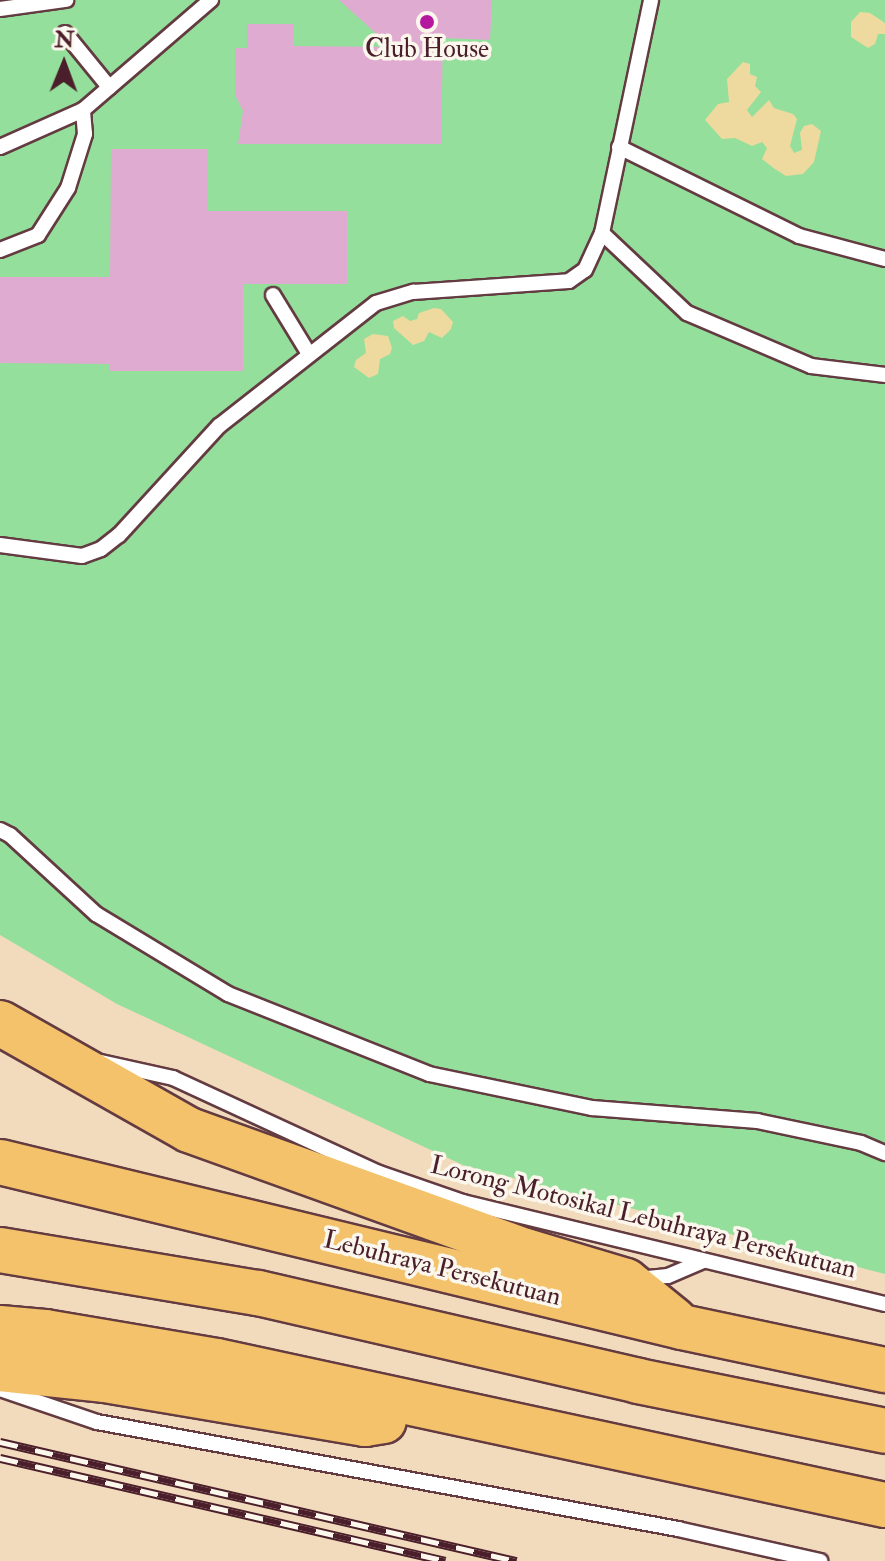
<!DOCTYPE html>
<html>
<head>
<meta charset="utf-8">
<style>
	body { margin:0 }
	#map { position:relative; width:885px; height:1561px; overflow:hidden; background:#f2dbbc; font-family:"IM FELL Double Pica",serif }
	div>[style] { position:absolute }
	.green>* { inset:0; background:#94df9b }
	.sand>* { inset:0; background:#eeda9e }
	.building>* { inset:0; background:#dfabd0 }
	.roads { filter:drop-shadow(2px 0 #633b41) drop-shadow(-2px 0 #633b41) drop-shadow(0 2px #633b41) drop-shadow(0 -2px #633b41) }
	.service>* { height:14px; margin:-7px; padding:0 7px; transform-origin:7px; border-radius:7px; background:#fff }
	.trunk>* { height:44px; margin:-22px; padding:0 22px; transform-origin:22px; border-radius:22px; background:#f4c26a }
	.rail>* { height:9px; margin-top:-4.5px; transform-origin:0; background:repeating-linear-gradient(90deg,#fbf7ec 0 18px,#4a1f2b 0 36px); box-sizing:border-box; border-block:2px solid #4a1f2b }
	.dots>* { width:22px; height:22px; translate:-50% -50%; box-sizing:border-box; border:4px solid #fbf7ec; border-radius:50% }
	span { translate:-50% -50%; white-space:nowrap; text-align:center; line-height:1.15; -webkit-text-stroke:7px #fbf7ec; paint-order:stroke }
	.poi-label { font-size:26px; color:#4a1f2b }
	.street-label { font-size:26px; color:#4a1f2b }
	.north { position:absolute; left:24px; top:24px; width:80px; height:80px; -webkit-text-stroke:6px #fbf7ec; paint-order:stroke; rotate:1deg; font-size:22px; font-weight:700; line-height:32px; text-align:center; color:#4a1f2b }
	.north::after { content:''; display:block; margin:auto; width:28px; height:36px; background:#4a1f2b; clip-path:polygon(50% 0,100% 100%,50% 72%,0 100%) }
</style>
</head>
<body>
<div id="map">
	<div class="green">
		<i style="clip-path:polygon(0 0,885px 0,885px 1274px,463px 1165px,117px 1004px,0 935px)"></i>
	</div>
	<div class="sand">
		<i style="clip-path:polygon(860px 12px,870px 13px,885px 23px,885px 34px,878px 34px,875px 44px,868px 48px,851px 37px,851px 22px)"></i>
		<i style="clip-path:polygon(743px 62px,750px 64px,750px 74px,757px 77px,755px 86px,761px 92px,747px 110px,752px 117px,769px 100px,774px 108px,793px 114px,797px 119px,790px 146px,794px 153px,802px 150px,800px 133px,804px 126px,812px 124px,821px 131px,814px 162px,803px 174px,786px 176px,775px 169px,762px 159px,767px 148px,762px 142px,752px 146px,735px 138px,722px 139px,705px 120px,718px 104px,729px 102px,727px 79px)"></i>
		<i style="clip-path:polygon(434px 308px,441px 309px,453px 322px,451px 329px,442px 338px,429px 332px,424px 341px,413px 345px,394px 328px,393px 321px,403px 316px,410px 321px,417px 319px,419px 313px)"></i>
		<i style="clip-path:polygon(373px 334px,388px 336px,392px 348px,390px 354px,380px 359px,378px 374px,369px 378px,354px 367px,356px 360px,366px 353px,364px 339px)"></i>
	</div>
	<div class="building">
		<i style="clip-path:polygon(339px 0,492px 0,490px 40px,443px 38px,441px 144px,238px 144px,243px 111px,235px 95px,235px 48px,247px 48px,247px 24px,293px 24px,293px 46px,391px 47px)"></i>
		<i style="clip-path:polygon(111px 149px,208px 149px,208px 211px,347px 211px,347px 284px,243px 284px,243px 371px,110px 371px,110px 364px,0 363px,0 277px,110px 277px)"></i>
	</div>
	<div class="roads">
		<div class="service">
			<i style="left:0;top:9px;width:67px;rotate:-7.8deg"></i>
			<i style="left:65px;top:33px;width:70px;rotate:50.8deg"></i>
			<i style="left:0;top:147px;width:91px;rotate:-24deg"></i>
			<i style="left:83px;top:110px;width:169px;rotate:-40.7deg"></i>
			<i style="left:619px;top:147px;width:201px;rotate:26.3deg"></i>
			<i style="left:799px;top:236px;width:89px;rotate:15deg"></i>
			<i style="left:602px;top:233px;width:117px;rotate:43.3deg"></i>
			<i style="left:687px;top:313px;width:135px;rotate:23.1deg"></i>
			<i style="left:811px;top:366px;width:75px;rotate:6.9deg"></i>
			<i style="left:0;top:250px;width:41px;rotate:-21.5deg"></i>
			<i style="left:38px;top:235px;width:56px;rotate:-57.4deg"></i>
			<i style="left:68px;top:188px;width:57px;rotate:-72.5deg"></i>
			<i style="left:85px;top:134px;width:24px;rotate:-95deg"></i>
			<i style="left:273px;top:295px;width:69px;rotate:58.6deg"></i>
			<i style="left:0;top:545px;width:83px;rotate:7.6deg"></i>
			<i style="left:82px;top:556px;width:20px;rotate:-20deg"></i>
			<i style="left:101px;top:549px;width:23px;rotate:-38deg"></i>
			<i style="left:119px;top:535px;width:148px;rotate:-47.5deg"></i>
			<i style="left:219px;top:426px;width:199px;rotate:-38.1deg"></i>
			<i style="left:376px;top:303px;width:39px;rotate:-17deg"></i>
			<i style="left:413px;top:292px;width:156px;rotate:-4deg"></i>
			<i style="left:569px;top:281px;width:19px;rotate:-35deg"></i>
			<i style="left:585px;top:270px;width:41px;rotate:-65.3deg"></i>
			<i style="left:602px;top:233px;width:238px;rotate:-78.1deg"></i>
			<i style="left:0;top:830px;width:11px;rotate:27deg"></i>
			<i style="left:10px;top:835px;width:117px;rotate:42.6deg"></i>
			<i style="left:96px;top:914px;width:154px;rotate:31.2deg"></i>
			<i style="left:228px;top:994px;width:216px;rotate:21.7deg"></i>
			<i style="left:429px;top:1074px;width:167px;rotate:11.8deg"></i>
			<i style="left:592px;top:1108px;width:166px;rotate:4.5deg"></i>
			<i style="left:757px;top:1121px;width:106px;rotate:11.9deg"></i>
			<i style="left:861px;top:1143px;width:26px;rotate:23deg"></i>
			<i style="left:101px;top:1062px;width:74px;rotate:12.5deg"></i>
			<i style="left:173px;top:1078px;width:227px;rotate:24.8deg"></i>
			<i style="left:379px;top:1173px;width:89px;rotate:19deg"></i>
			<i style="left:463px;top:1202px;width:434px;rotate:13.6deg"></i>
			<i style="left:638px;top:1279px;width:30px;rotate:-6deg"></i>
			<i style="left:668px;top:1276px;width:38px;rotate:-23deg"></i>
			<i style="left:0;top:1389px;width:102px;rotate:18.8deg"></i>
			<i style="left:97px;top:1422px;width:591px;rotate:10.43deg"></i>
			<i style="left:678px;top:1529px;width:146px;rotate:12.7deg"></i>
		</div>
		<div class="trunk">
			<i style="left:0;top:1023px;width:217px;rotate:29.5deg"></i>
			<i style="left:189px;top:1130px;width:358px;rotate:19.8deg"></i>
			<i style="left:526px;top:1251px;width:104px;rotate:16.7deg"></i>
			<i style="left:626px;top:1281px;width:62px;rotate:39.1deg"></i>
			<i style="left:0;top:1162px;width:702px;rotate:13.6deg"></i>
			<i style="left:682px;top:1327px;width:208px;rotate:12deg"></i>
			<i style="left:0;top:1250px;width:262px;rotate:9.5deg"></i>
			<i style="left:258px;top:1293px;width:390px;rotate:13deg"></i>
			<i style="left:638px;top:1381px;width:252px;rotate:11.4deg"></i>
			<i style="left:0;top:1328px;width:45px;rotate:5.1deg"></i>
			<i style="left:45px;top:1332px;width:174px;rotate:9.6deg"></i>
			<i style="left:217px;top:1361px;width:683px;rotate:12.17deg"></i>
			<i style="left:0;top:1369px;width:106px;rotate:6deg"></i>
			<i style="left:105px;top:1380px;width:264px;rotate:9.6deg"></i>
			<i style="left:365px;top:1424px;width:19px;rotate:-9deg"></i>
		</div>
	</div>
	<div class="rail">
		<i style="left:0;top:1442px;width:530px;rotate:12.99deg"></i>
		<i style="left:0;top:1458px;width:457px;rotate:13deg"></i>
	</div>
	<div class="dots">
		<i style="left:427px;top:22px;background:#b5179e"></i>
	</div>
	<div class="poi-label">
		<span style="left:427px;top:50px">Club House</span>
	</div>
	<div class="street-label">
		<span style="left:643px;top:1218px;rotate:14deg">Lorong Motosikal Lebuhraya Persekutuan</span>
		<span style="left:442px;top:1269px;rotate:14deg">Lebuhraya Persekutuan</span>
	</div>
	<div class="north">N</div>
</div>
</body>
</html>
